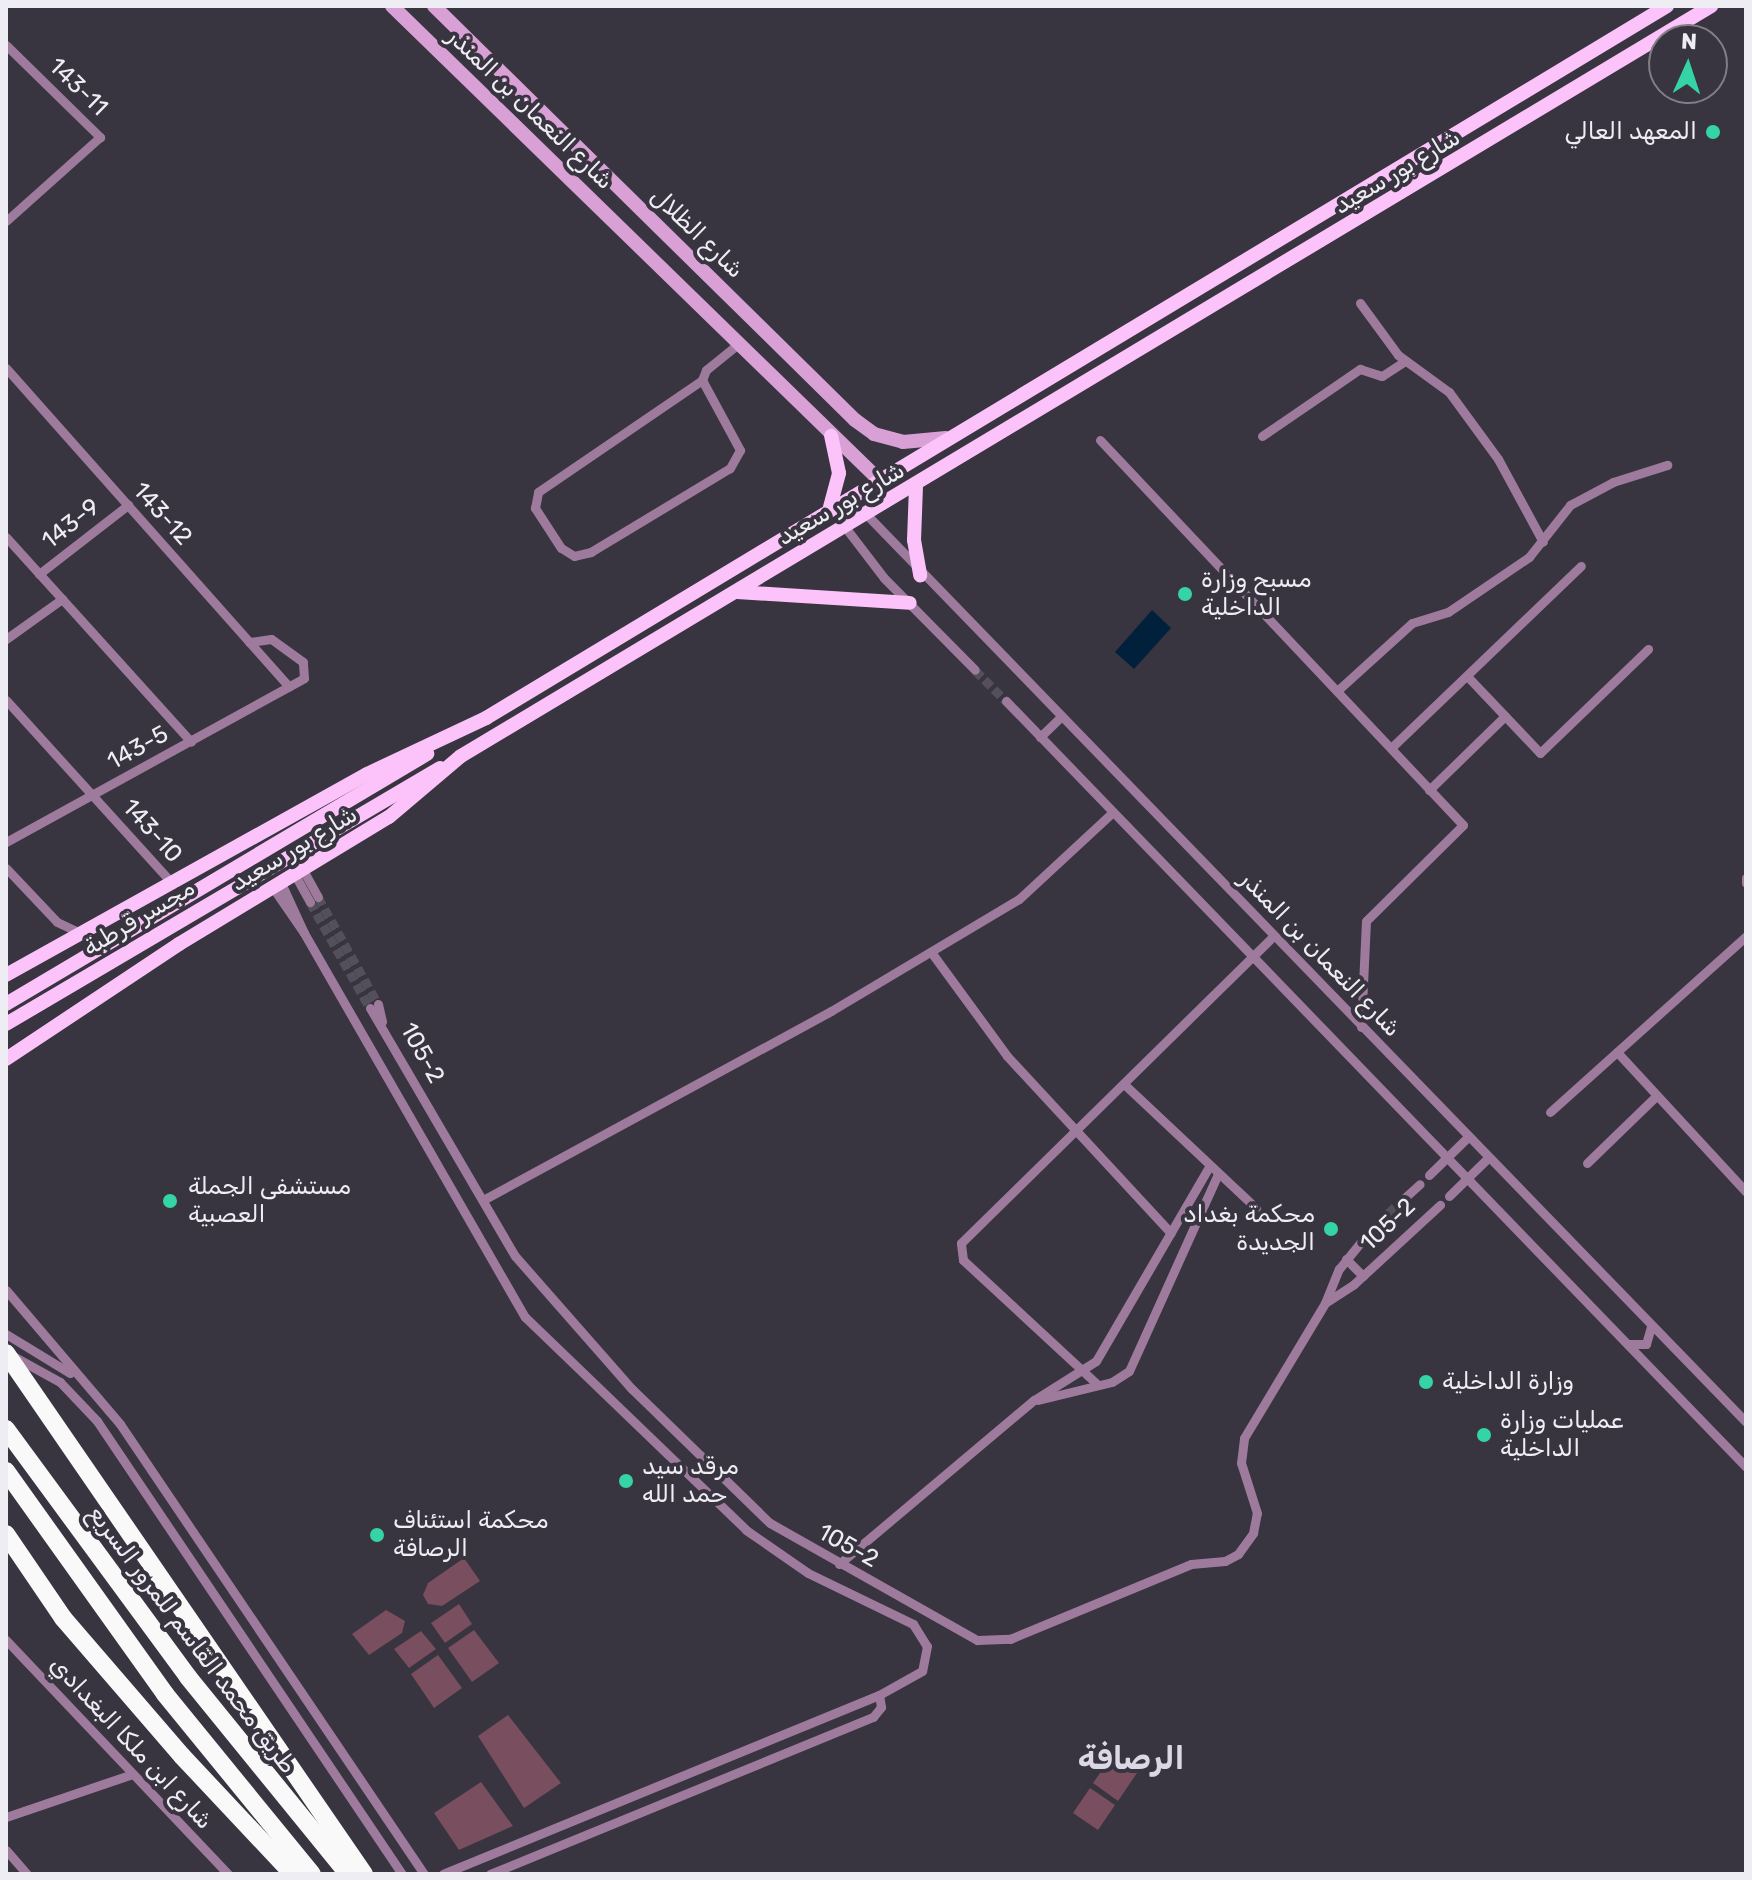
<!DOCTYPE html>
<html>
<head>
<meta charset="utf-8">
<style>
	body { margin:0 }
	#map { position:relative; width:1752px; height:1880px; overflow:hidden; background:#383440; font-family:Rubik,Vazirmatn,sans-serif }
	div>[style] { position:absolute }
	.green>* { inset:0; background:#794e5f }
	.water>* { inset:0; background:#00203c }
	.street-tunnel>* { height:9px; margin-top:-4.5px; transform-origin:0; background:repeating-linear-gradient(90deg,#53505b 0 9px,transparent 0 13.5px) }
	.street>* { height:9px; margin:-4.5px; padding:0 4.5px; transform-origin:4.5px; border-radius:4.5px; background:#9e7b9c }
	.secondary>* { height:14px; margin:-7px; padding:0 7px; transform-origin:7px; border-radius:7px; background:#d8a0d5 }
	.primary>* { height:14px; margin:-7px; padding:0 7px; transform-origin:7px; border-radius:7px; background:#fcc3fa }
	.highway>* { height:18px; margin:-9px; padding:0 9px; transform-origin:9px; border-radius:9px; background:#f9f9f9 }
	.dots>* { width:22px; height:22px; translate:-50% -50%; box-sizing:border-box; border:4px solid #383440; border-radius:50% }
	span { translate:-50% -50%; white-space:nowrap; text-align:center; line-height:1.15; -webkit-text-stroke:8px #383440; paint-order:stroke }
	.street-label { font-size:24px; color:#efedf4 }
	.poi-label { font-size:24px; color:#efedf4 }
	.right { translate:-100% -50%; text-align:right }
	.left { translate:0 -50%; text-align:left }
	.district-label { font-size:32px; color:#dcd7e5; font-weight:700 }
	.frame { position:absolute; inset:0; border:8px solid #efedf4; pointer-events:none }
	.north { position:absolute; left:1648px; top:24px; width:80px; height:80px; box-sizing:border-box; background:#383440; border:2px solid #817e88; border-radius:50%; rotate:3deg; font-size:22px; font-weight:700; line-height:32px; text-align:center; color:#efedf4 }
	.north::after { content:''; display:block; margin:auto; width:28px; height:36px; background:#35d4a7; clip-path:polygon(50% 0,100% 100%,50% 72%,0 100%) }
</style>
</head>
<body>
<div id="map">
	<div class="green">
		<i style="clip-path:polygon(464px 1558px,480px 1581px,442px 1606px,428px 1604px,423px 1595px,428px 1583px)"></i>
		<i style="clip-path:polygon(459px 1604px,472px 1624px,445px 1643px,431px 1623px)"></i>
		<i style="clip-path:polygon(386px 1610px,405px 1621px,402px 1633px,369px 1655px,352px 1634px)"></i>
		<i style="clip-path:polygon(474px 1630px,499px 1663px,472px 1682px,448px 1648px)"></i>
		<i style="clip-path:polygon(421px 1631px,436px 1649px,409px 1668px,394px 1649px)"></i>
		<i style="clip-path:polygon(438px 1655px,462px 1688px,434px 1708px,411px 1674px)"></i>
		<i style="clip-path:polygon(508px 1715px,561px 1783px,524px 1808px,478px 1736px)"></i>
		<i style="clip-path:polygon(1112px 1756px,1137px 1773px,1118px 1801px,1093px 1783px)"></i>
		<i style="clip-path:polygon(481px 1782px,513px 1826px,459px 1850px,434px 1813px)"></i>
		<i style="clip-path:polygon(1090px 1788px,1115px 1805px,1098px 1830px,1073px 1813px)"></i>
	</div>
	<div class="water">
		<i style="clip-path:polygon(1152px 610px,1171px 628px,1134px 669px,1115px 652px)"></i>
	</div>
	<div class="street-tunnel">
		<i style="left:975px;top:670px;width:44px;rotate:45deg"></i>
		<i style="left:318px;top:897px;width:123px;rotate:60.7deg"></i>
		<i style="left:310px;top:902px;width:122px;rotate:60.5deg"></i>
		<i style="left:1369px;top:1232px;width:45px;rotate:-44.1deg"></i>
	</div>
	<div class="street">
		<i style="left:6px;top:45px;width:132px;rotate:44.4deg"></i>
		<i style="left:100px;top:137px;width:126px;rotate:138.2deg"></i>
		<i style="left:1360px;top:303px;width:64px;rotate:53.8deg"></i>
		<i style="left:1398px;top:355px;width:63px;rotate:36deg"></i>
		<i style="left:1449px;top:392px;width:83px;rotate:53.8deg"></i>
		<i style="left:1498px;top:459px;width:94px;rotate:61.5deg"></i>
		<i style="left:6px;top:368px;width:426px;rotate:48.4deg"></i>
		<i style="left:702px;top:380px;width:80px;rotate:61.5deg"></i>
		<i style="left:740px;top:450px;width:21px;rotate:119deg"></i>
		<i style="left:730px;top:468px;width:162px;rotate:148.9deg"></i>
		<i style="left:591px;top:552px;width:17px;rotate:167deg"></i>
		<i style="left:574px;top:556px;width:15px;rotate:-148deg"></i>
		<i style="left:561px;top:548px;width:48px;rotate:-123deg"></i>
		<i style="left:535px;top:508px;width:16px;rotate:-79deg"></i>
		<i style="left:538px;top:492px;width:199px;rotate:-34.3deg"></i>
		<i style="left:702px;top:380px;width:11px;rotate:-68deg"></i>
		<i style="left:706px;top:370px;width:41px;rotate:-39.1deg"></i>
		<i style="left:1262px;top:436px;width:119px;rotate:-34.4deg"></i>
		<i style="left:1360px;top:369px;width:23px;rotate:18deg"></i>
		<i style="left:1382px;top:376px;width:27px;rotate:-33deg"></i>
		<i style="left:1100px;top:440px;width:529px;rotate:46.68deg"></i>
		<i style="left:1463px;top:825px;width:136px;rotate:135.3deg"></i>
		<i style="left:1366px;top:921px;width:106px;rotate:92.7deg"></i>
		<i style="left:866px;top:514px;width:1264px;rotate:45.9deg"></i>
		<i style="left:845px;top:527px;width:64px;rotate:52.6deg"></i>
		<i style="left:884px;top:578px;width:129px;rotate:45.3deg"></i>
		<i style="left:6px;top:537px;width:276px;rotate:47.9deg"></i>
		<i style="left:39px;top:574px;width:113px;rotate:-37.8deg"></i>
		<i style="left:6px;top:639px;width:69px;rotate:-35.5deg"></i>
		<i style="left:1467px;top:676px;width:106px;rotate:46.5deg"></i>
		<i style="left:1540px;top:753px;width:150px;rotate:-43.9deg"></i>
		<i style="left:1337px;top:691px;width:101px;rotate:-42.2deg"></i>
		<i style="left:1412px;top:623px;width:38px;rotate:-17deg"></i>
		<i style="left:1448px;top:612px;width:98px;rotate:-34.2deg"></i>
		<i style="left:1529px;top:557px;width:66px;rotate:-51.7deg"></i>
		<i style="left:1570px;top:505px;width:49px;rotate:-28.1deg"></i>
		<i style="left:1613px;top:482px;width:57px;rotate:-17.5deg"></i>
		<i style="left:6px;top:700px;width:247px;rotate:47.8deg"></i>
		<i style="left:1006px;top:701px;width:1065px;rotate:45.99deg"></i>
		<i style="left:1040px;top:737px;width:28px;rotate:-44deg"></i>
		<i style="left:1391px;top:748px;width:263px;rotate:-43.8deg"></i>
		<i style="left:1429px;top:790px;width:106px;rotate:-44.2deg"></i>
		<i style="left:6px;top:842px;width:340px;rotate:-28.8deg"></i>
		<i style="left:304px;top:678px;width:16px;rotate:-94deg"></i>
		<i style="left:303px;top:662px;width:39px;rotate:-144deg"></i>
		<i style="left:271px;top:639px;width:22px;rotate:172deg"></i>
		<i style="left:6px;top:868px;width:74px;rotate:46.6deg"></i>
		<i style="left:57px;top:922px;width:26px;rotate:25deg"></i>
		<i style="left:303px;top:870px;width:31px;rotate:61deg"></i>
		<i style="left:295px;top:875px;width:31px;rotate:61deg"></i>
		<i style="left:1746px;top:878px;width:5px;rotate:90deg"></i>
		<i style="left:281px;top:883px;width:55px;rotate:65.3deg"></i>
		<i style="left:273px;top:888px;width:55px;rotate:55.4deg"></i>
		<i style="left:304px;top:933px;width:443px;rotate:60.1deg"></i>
		<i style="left:525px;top:1317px;width:307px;rotate:43.9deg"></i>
		<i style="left:746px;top:1530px;width:75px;rotate:34.7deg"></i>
		<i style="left:808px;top:1573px;width:117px;rotate:25.9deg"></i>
		<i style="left:913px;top:1624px;width:26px;rotate:58deg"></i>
		<i style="left:927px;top:1646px;width:25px;rotate:101deg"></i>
		<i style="left:922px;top:1671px;width:49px;rotate:150.8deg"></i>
		<i style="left:879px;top:1695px;width:471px;rotate:157.7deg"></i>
		<i style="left:931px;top:952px;width:129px;rotate:53.8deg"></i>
		<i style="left:1007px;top:1056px;width:241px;rotate:47.2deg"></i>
		<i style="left:378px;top:1004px;width:18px;rotate:77deg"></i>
		<i style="left:370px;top:1008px;width:287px;rotate:59.7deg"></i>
		<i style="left:515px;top:1256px;width:177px;rotate:48.7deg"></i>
		<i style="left:632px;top:1389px;width:192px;rotate:44.2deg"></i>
		<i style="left:770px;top:1523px;width:238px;rotate:29.5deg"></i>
		<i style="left:977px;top:1640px;width:33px;rotate:-2deg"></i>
		<i style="left:1010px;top:1639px;width:196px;rotate:-22.5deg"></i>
		<i style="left:1191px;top:1564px;width:34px;rotate:-5deg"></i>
		<i style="left:1225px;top:1561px;width:15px;rotate:-28deg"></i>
		<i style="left:1238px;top:1554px;width:26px;rotate:-54deg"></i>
		<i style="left:1253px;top:1533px;width:20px;rotate:-79deg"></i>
		<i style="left:1257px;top:1513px;width:52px;rotate:-107.7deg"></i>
		<i style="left:1241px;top:1463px;width:25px;rotate:-83deg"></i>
		<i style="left:1244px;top:1438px;width:157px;rotate:-59deg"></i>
		<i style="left:1325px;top:1303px;width:37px;rotate:-68deg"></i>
		<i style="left:1339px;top:1269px;width:48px;rotate:-51deg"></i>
		<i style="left:1617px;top:1052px;width:190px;rotate:47.3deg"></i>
		<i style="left:1125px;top:1085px;width:180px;rotate:43.2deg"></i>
		<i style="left:1550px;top:1112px;width:263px;rotate:-41.9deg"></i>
		<i style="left:1587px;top:1163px;width:93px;rotate:-44.1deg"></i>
		<i style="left:1429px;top:1175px;width:54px;rotate:-44.3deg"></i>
		<i style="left:1449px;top:1196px;width:54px;rotate:-44.3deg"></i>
		<i style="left:483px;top:1200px;width:396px;rotate:-28.5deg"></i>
		<i style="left:831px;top:1011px;width:219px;rotate:-30.8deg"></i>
		<i style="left:1019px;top:899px;width:128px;rotate:-42.8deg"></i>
		<i style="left:1401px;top:1201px;width:25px;rotate:-42deg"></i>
		<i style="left:1346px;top:1259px;width:24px;rotate:45deg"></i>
		<i style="left:6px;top:1290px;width:176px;rotate:49.6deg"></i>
		<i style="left:120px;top:1424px;width:543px;rotate:55.96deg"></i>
		<i style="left:1325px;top:1303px;width:35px;rotate:-33deg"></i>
		<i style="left:1354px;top:1284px;width:117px;rotate:-42.6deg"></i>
		<i style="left:6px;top:1334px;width:75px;rotate:31.4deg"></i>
		<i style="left:1630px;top:1344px;width:16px"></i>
		<i style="left:1646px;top:1344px;width:19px;rotate:-74deg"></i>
		<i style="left:11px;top:1355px;width:56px;rotate:28.9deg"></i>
		<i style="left:60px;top:1382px;width:54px;rotate:46.5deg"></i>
		<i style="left:97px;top:1421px;width:546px;rotate:56.05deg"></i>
		<i style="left:1098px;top:1385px;width:184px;rotate:-137.2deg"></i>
		<i style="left:963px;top:1260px;width:17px;rotate:-97deg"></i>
		<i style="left:961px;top:1243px;width:436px;rotate:-44.5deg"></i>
		<i style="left:1038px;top:1400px;width:76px;rotate:-13.7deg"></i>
		<i style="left:1112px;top:1382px;width:20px;rotate:-33deg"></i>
		<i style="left:1129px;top:1371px;width:216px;rotate:-65.7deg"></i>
		<i style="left:839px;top:1564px;width:255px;rotate:-40.1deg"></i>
		<i style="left:1034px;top:1400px;width:73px;rotate:-32.2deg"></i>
		<i style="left:1096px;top:1361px;width:225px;rotate:-59.8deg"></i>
		<i style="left:6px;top:1640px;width:323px;rotate:46.5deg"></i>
		<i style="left:6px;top:1817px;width:133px;rotate:-18.8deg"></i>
		<i style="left:6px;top:1850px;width:32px;rotate:49deg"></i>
		<i style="left:490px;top:1874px;width:414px;rotate:-22.3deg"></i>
		<i style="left:873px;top:1717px;width:13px;rotate:-51deg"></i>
		<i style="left:881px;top:1707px;width:12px;rotate:-99deg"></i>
	</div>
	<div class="secondary">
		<i style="left:392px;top:6px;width:678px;rotate:44.22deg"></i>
		<i style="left:434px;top:6px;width:590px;rotate:44.52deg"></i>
		<i style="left:855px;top:420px;width:24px;rotate:36deg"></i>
		<i style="left:874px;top:434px;width:30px;rotate:15deg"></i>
		<i style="left:903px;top:442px;width:43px;rotate:-5.3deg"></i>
	</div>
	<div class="primary">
		<i style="left:916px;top:486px;width:54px;rotate:92.1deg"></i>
		<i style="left:914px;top:540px;width:36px;rotate:80deg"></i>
		<i style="left:830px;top:507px;width:35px;rotate:-75deg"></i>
		<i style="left:839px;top:473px;width:38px;rotate:-102deg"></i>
		<i style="left:737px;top:592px;width:173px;rotate:3.6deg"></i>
		<i style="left:6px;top:975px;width:413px;rotate:-29.1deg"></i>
		<i style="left:367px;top:774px;width:132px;rotate:-25.2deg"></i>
		<i style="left:486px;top:718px;width:1379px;rotate:-31.08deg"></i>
		<i style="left:6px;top:1004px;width:490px;rotate:-30.7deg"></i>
		<i style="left:6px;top:1024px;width:504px;rotate:-30.53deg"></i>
		<i style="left:6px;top:1059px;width:208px;rotate:-33.6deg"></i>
		<i style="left:179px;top:944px;width:245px;rotate:-31.2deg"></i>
		<i style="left:389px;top:817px;width:94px;rotate:-40.3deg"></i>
		<i style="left:461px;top:756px;width:1458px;rotate:-30.96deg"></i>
	</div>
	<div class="highway">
		<i style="left:6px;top:1353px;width:632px;rotate:55.51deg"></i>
		<i style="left:6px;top:1429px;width:308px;rotate:53.7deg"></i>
		<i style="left:188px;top:1677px;width:254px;rotate:50.9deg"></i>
		<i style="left:6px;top:1471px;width:274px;rotate:54.5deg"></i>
		<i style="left:165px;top:1694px;width:232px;rotate:50.8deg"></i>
		<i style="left:6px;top:1534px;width:102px;rotate:55.8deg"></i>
		<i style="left:63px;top:1618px;width:182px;rotate:49.2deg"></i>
		<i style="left:182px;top:1756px;width:162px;rotate:46.8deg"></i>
	</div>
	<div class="dots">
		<i style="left:1713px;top:132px;background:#35d4a7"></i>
		<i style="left:1185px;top:594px;background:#35d4a7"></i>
		<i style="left:170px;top:1201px;background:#35d4a7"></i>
		<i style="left:1331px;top:1229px;background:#35d4a7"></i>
		<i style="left:1426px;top:1382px;background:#35d4a7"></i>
		<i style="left:1484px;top:1435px;background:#35d4a7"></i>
		<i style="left:626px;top:1481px;background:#35d4a7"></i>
		<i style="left:377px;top:1535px;background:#35d4a7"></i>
	</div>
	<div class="street-label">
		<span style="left:78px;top:87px;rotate:44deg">143-11</span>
		<span style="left:530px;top:109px;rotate:44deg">شارع النعمان بن المنذر</span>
		<span style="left:1397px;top:172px;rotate:-31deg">شارع بور سعيد</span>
		<span style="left:697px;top:233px;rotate:44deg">شارع الظلال</span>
		<span style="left:841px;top:504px;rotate:-30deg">شارع بور سعيد</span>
		<span style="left:162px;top:514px;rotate:48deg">143-12</span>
		<span style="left:71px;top:524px;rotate:-38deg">143-9</span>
		<span style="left:138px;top:748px;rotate:-29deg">143-5</span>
		<span style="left:152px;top:831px;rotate:48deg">143-10</span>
		<span style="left:294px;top:849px;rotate:-31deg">شارع بور سعيد</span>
		<span style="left:139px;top:918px;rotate:-31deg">مجسر قرطبة</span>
		<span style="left:1320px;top:954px;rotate:46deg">شارع النعمان بن المنذر</span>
		<span style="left:422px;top:1053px;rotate:61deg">105-2</span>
		<span style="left:1388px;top:1225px;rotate:-43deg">105-2</span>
		<span style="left:848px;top:1546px;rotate:29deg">105-2</span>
		<span style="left:192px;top:1640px;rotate:53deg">طريق محمد القاسم للمرور السريع</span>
		<span style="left:131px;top:1743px;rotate:47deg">شارع ابن ملكا البغدادي</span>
	</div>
	<div class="poi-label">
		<span class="right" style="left:1697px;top:132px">المعهد العالي</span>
		<span class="left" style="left:1201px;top:594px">مسبح وزارة<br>الداخلية</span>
		<span class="left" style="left:188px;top:1201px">مستشفى الجملة<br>العصبية</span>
		<span class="right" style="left:1315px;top:1229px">محكمة بغداد<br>الجديدة</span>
		<span class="left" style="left:1442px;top:1382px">وزارة الداخلية</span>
		<span class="left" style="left:1500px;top:1435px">عمليات وزارة<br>الداخلية</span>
		<span class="left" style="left:642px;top:1481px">مرقد سيد<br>حمد الله</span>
		<span class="left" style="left:393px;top:1535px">محكمة استئناف<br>الرصافة</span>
	</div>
	<div class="district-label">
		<span style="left:1131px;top:1758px">الرصافة</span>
	</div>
	<div class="frame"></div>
	<div class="north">N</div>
</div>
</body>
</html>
